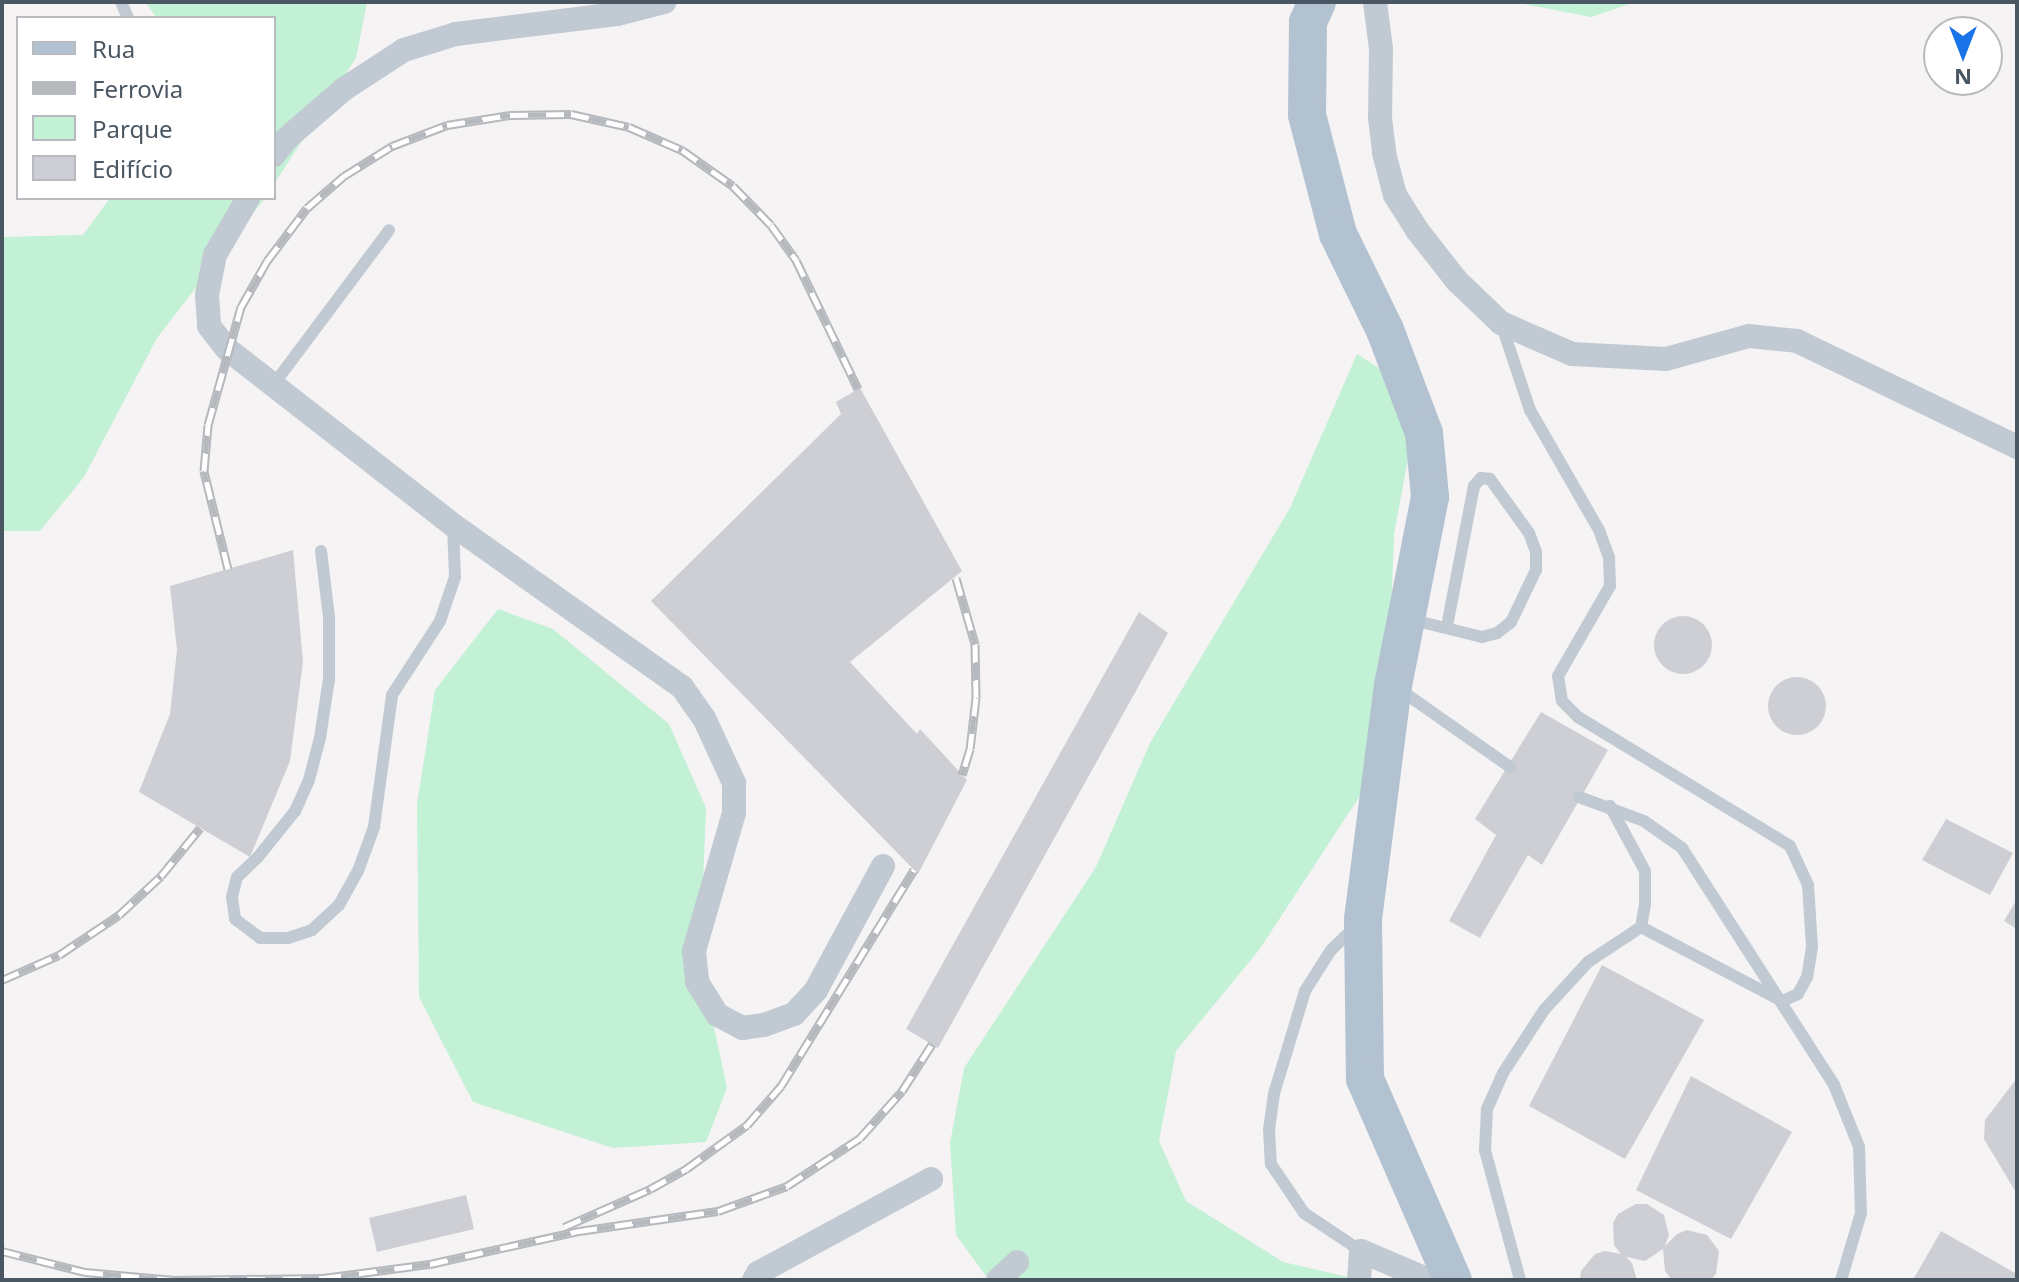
<!DOCTYPE html>
<html>
<head>
<meta charset="utf-8">
<style>
	body { margin:0 }
	#map { position:relative; width:2019px; height:1282px; overflow:hidden; background:#f5f3f3; font-family:"Noto Sans",sans-serif }
	div>[style] { position:absolute }
	.green>* { inset:0; background:#c3f1d5 }
	.building>* { inset:0; background:#cdcfd5 }
	.round { border-radius:50% }
	.lane>* { height:12px; margin:-6px; padding:0 6px; transform-origin:6px; border-radius:6px; background:#c1cad2 }
	.street>* { height:24px; margin:-12px; padding:0 12px; transform-origin:12px; border-radius:12px; background:#c1cad2 }
	.primary>* { height:38px; margin:-19px; padding:0 19px; transform-origin:19px; border-radius:19px; background:#b3c2d1 }
	.rail>* { height:9px; margin-top:-4.5px; transform-origin:0; background:repeating-linear-gradient(90deg,#fff 0 18px,#b5b8bd 0 36px); box-sizing:border-box; border-block:2px solid #b5b8bd }
	span { translate:-50% -50%; white-space:nowrap; text-align:center; line-height:1.15; -webkit-text-stroke:6px #fff; paint-order:stroke }
	.frame { position:absolute; inset:0; border:4px solid #4a5661; pointer-events:none }
	.legend { position:absolute; left:16px; top:16px; width:260px; height:184px; box-sizing:border-box; background:#fff; border:2px solid #b7bbc0; margin:0; padding:10px 14px; list-style:none; font-size:24px; color:#4a5661 }
	.legend li { display:flex; align-items:center; gap:16px; height:40px }
	.legend b { width:40px; border:2px solid #b7bbc0 }
	.north { position:absolute; left:1923px; top:16px; width:80px; height:80px; box-sizing:border-box; background:#fff; border:2px solid #b7bbc0; border-radius:50%; rotate:180deg; font-size:22px; font-weight:700; line-height:32px; text-align:center; color:#4a5661 }
	.north::after { content:''; display:block; margin:auto; width:28px; height:36px; background:#1a73e8; clip-path:polygon(50% 0,100% 100%,50% 72%,0 100%) }
</style>
</head>
<body>
<div id="map">
	<div class="green">
		<i style="clip-path:polygon(145px 2px,367px 2px,356px 58px,274px 184px,274px 18px,157px 18px)"></i>
		<i style="clip-path:polygon(1513px 2px,1635px 2px,1591px 17px)"></i>
		<i style="clip-path:polygon(110px 198px,265px 198px,157px 338px,84px 477px,40px 531px,2px 531px,2px 237px,83px 235px)"></i>
		<i style="clip-path:polygon(1357px 354px,1420px 394px,1394px 534px,1386px 756px,1259px 950px,1176px 1051px,1159px 1141px,1186px 1201px,1283px 1262px,1361px 1280px,989px 1280px,956px 1235px,950px 1143px,964px 1068px,1096px 867px,1150px 743px,1290px 508px)"></i>
		<i style="clip-path:polygon(498px 609px,553px 629px,669px 724px,706px 808px,700px 961px,727px 1088px,706px 1142px,613px 1148px,473px 1102px,419px 997px,417px 804px,435px 690px)"></i>
	</div>
	<div class="building">
		<i style="clip-path:polygon(860px 388px,962px 571px,850px 662px,917px 734px,920px 729px,967px 780px,918px 874px,651px 601px,841px 414px,836px 402px)"></i>
		<i style="clip-path:polygon(293px 550px,303px 662px,290px 761px,250px 857px,139px 792px,170px 714px,177px 650px,170px 586px)"></i>
		<i style="clip-path:polygon(1139px 612px,1168px 633px,938px 1048px,906px 1029px)"></i>
		<i class="round" style="left:1654px;top:616px;width:58px;height:58px"></i>
		<i class="round" style="left:1768px;top:677px;width:58px;height:58px"></i>
		<i style="clip-path:polygon(1541px 712px,1608px 750px,1542px 865px,1528px 855px,1480px 938px,1449px 921px,1496px 835px,1475px 819px)"></i>
		<i style="clip-path:polygon(1946px 819px,2013px 853px,1990px 895px,1922px 860px)"></i>
		<i style="clip-path:polygon(2017px 899px,2017px 929px,2004px 921px)"></i>
		<i style="clip-path:polygon(1602px 965px,1704px 1020px,1625px 1159px,1529px 1106px)"></i>
		<i style="clip-path:polygon(1691px 1076px,1792px 1132px,1731px 1239px,1636px 1190px)"></i>
		<i style="clip-path:polygon(2017px 1078px,2017px 1194px,1984px 1139px,1985px 1120px)"></i>
		<i style="clip-path:polygon(466px 1195px,474px 1229px,377px 1252px,369px 1218px)"></i>
		<i style="clip-path:polygon(1636px 1204px,1647px 1204px,1664px 1215px,1669px 1235px,1665px 1246px,1677px 1234px,1687px 1230px,1707px 1235px,1719px 1251px,1716px 1274px,1710px 1280px,1672px 1280px,1665px 1271px,1663px 1249px,1645px 1261px,1626px 1257px,1632px 1263px,1637px 1280px,1580px 1280px,1581px 1271px,1595px 1254px,1605px 1251px,1621px 1254px,1614px 1245px,1613px 1223px,1618px 1214px)"></i>
		<i style="clip-path:polygon(1941px 1231px,2017px 1274px,2017px 1280px,1913px 1280px)"></i>
	</div>
	<div class="lane">
		<i style="left:121px;top:2px;width:17px;rotate:66deg"></i>
		<i style="left:1502px;top:326px;width:89px;rotate:71.6deg"></i>
		<i style="left:1530px;top:410px;width:138px;rotate:60.1deg"></i>
		<i style="left:1599px;top:530px;width:29px;rotate:70deg"></i>
		<i style="left:1609px;top:557px;width:29px;rotate:88deg"></i>
		<i style="left:1610px;top:586px;width:104px;rotate:120deg"></i>
		<i style="left:1558px;top:676px;width:25px;rotate:81deg"></i>
		<i style="left:1562px;top:701px;width:23px;rotate:45deg"></i>
		<i style="left:1578px;top:717px;width:248px;rotate:31.3deg"></i>
		<i style="left:1790px;top:846px;width:43px;rotate:65.2deg"></i>
		<i style="left:1808px;top:885px;width:62px;rotate:86.3deg"></i>
		<i style="left:1812px;top:947px;width:30px;rotate:99deg"></i>
		<i style="left:1807px;top:977px;width:19px;rotate:118deg"></i>
		<i style="left:1798px;top:994px;width:17px;rotate:156deg"></i>
		<i style="left:1782px;top:1001px;width:159px;rotate:-152.3deg"></i>
		<i style="left:274px;top:384px;width:192px;rotate:-53.2deg"></i>
		<i style="left:321px;top:551px;width:66px;rotate:83.1deg"></i>
		<i style="left:329px;top:617px;width:62px;rotate:90deg"></i>
		<i style="left:329px;top:679px;width:60px;rotate:98.7deg"></i>
		<i style="left:320px;top:738px;width:43px;rotate:104.7deg"></i>
		<i style="left:309px;top:780px;width:34px;rotate:114deg"></i>
		<i style="left:295px;top:811px;width:59px;rotate:128.8deg"></i>
		<i style="left:258px;top:857px;width:29px;rotate:136deg"></i>
		<i style="left:237px;top:877px;width:21px;rotate:104deg"></i>
		<i style="left:232px;top:897px;width:22px;rotate:82deg"></i>
		<i style="left:235px;top:919px;width:31px;rotate:37deg"></i>
		<i style="left:260px;top:938px;width:28px"></i>
		<i style="left:288px;top:938px;width:25px;rotate:-18deg"></i>
		<i style="left:312px;top:930px;width:37px;rotate:-43deg"></i>
		<i style="left:339px;top:905px;width:39px;rotate:-61deg"></i>
		<i style="left:358px;top:871px;width:47px;rotate:-70deg"></i>
		<i style="left:374px;top:827px;width:133px;rotate:-82.2deg"></i>
		<i style="left:392px;top:695px;width:88px;rotate:-57deg"></i>
		<i style="left:440px;top:621px;width:46px;rotate:-71.2deg"></i>
		<i style="left:455px;top:577px;width:52px;rotate:-92.2deg"></i>
		<i style="left:1409px;top:619px;width:75px;rotate:13.9deg"></i>
		<i style="left:1482px;top:637px;width:16px;rotate:-15deg"></i>
		<i style="left:1497px;top:633px;width:18px;rotate:-38deg"></i>
		<i style="left:1511px;top:622px;width:58px;rotate:-64.3deg"></i>
		<i style="left:1536px;top:570px;width:18px;rotate:-90deg"></i>
		<i style="left:1536px;top:552px;width:20px;rotate:-110deg"></i>
		<i style="left:1529px;top:533px;width:67px;rotate:-125.8deg"></i>
		<i style="left:1490px;top:479px;width:9px;rotate:-174deg"></i>
		<i style="left:1481px;top:478px;width:11px;rotate:131deg"></i>
		<i style="left:1474px;top:486px;width:143px;rotate:100.9deg"></i>
		<i style="left:1399px;top:689px;width:136px;rotate:35.1deg"></i>
		<i style="left:1579px;top:797px;width:69px;rotate:20.3deg"></i>
		<i style="left:1644px;top:821px;width:47px;rotate:35.4deg"></i>
		<i style="left:1682px;top:848px;width:282px;rotate:57.3deg"></i>
		<i style="left:1834px;top:1085px;width:67px;rotate:68deg"></i>
		<i style="left:1859px;top:1147px;width:66px;rotate:88.3deg"></i>
		<i style="left:1861px;top:1213px;width:70px;rotate:106.6deg"></i>
		<i style="left:1355px;top:927px;width:33px;rotate:136deg"></i>
		<i style="left:1331px;top:950px;width:49px;rotate:122.4deg"></i>
		<i style="left:1305px;top:991px;width:108px;rotate:106.8deg"></i>
		<i style="left:1274px;top:1094px;width:35px;rotate:98deg"></i>
		<i style="left:1269px;top:1129px;width:35px;rotate:87deg"></i>
		<i style="left:1271px;top:1164px;width:59px;rotate:56deg"></i>
		<i style="left:1304px;top:1213px;width:69px;rotate:33.7deg"></i>
		<i style="left:1520px;top:1280px;width:135px;rotate:-105.1deg"></i>
		<i style="left:1485px;top:1150px;width:41px;rotate:-87.2deg"></i>
		<i style="left:1487px;top:1109px;width:39px;rotate:-66deg"></i>
		<i style="left:1503px;top:1073px;width:75px;rotate:-56.9deg"></i>
		<i style="left:1544px;top:1010px;width:65px;rotate:-47.5deg"></i>
		<i style="left:1588px;top:962px;width:64px;rotate:-33.4deg"></i>
		<i style="left:1641px;top:927px;width:22px;rotate:-80deg"></i>
		<i style="left:1645px;top:905px;width:34px;rotate:-90deg"></i>
		<i style="left:1645px;top:871px;width:74px;rotate:-118.3deg"></i>
	</div>
	<div class="street">
		<i style="left:1375px;top:2px;width:47px;rotate:82.7deg"></i>
		<i style="left:1381px;top:49px;width:69px;rotate:90.8deg"></i>
		<i style="left:1380px;top:118px;width:35px;rotate:83deg"></i>
		<i style="left:1384px;top:153px;width:43px;rotate:75.3deg"></i>
		<i style="left:1395px;top:195px;width:41px;rotate:57.8deg"></i>
		<i style="left:1417px;top:230px;width:65px;rotate:51.9deg"></i>
		<i style="left:1457px;top:281px;width:61px;rotate:43.7deg"></i>
		<i style="left:1501px;top:323px;width:77px;rotate:23.6deg"></i>
		<i style="left:1572px;top:354px;width:94px;rotate:3deg"></i>
		<i style="left:1666px;top:359px;width:86px;rotate:-15.5deg"></i>
		<i style="left:1749px;top:336px;width:48px;rotate:5.9deg"></i>
		<i style="left:1797px;top:341px;width:244px;rotate:25.7deg"></i>
		<i style="left:274px;top:155px;width:20px;rotate:-53deg"></i>
		<i style="left:286px;top:139px;width:77px;rotate:-40.8deg"></i>
		<i style="left:344px;top:89px;width:72px;rotate:-33deg"></i>
		<i style="left:404px;top:50px;width:54px;rotate:-17.1deg"></i>
		<i style="left:456px;top:34px;width:162px;rotate:-7.1deg"></i>
		<i style="left:617px;top:14px;width:49px;rotate:-14.3deg"></i>
		<i style="left:248px;top:198px;width:66px;rotate:120.1deg"></i>
		<i style="left:215px;top:255px;width:41px;rotate:101.3deg"></i>
		<i style="left:207px;top:295px;width:31px;rotate:86deg"></i>
		<i style="left:209px;top:326px;width:29px;rotate:52deg"></i>
		<i style="left:227px;top:349px;width:286px;rotate:37.9deg"></i>
		<i style="left:453px;top:525px;width:281px;rotate:35.3deg"></i>
		<i style="left:682px;top:687px;width:38px;rotate:55deg"></i>
		<i style="left:704px;top:718px;width:72px;rotate:65.2deg"></i>
		<i style="left:734px;top:783px;width:30px;rotate:90deg"></i>
		<i style="left:734px;top:813px;width:144px;rotate:106.2deg"></i>
		<i style="left:694px;top:951px;width:31px;rotate:84deg"></i>
		<i style="left:697px;top:982px;width:39px;rotate:58deg"></i>
		<i style="left:718px;top:1015px;width:27px;rotate:28deg"></i>
		<i style="left:742px;top:1028px;width:22px;rotate:-8deg"></i>
		<i style="left:764px;top:1025px;width:32px;rotate:-20deg"></i>
		<i style="left:794px;top:1014px;width:33px;rotate:-47deg"></i>
		<i style="left:816px;top:990px;width:141px;rotate:-61.6deg"></i>
		<i style="left:754px;top:1280px;width:8px;rotate:-60deg"></i>
		<i style="left:758px;top:1273px;width:197px;rotate:-28.5deg"></i>
		<i style="left:998px;top:1280px;width:26px;rotate:-43deg"></i>
		<i style="left:1359px;top:1280px;width:29px;rotate:-86deg"></i>
		<i style="left:1361px;top:1251px;width:74px;rotate:23.1deg"></i>
	</div>
	<div class="primary">
		<i style="left:1317px;top:2px;width:22px;rotate:114deg"></i>
		<i style="left:1308px;top:22px;width:93px;rotate:90.6deg"></i>
		<i style="left:1307px;top:115px;width:123px;rotate:75.4deg"></i>
		<i style="left:1338px;top:234px;width:107px;rotate:63.9deg"></i>
		<i style="left:1385px;top:330px;width:110px;rotate:69.3deg"></i>
		<i style="left:1424px;top:433px;width:64px;rotate:84.6deg"></i>
		<i style="left:1430px;top:497px;width:192px;rotate:101.1deg"></i>
		<i style="left:1393px;top:685px;width:236px;rotate:97.3deg"></i>
		<i style="left:1363px;top:919px;width:160px;rotate:89.3deg"></i>
		<i style="left:1365px;top:1079px;width:219px;rotate:66.4deg"></i>
	</div>
	<div class="rail">
		<i style="left:228px;top:569px;width:101px;rotate:-103.8deg"></i>
		<i style="left:204px;top:471px;width:46px;rotate:-85deg"></i>
		<i style="left:208px;top:425px;width:123px;rotate:-74.4deg"></i>
		<i style="left:241px;top:307px;width:53px;rotate:-60.5deg"></i>
		<i style="left:267px;top:261px;width:66px;rotate:-53deg"></i>
		<i style="left:307px;top:208px;width:49px;rotate:-40.9deg"></i>
		<i style="left:344px;top:176px;width:57px;rotate:-32deg"></i>
		<i style="left:392px;top:146px;width:59px;rotate:-20.9deg"></i>
		<i style="left:447px;top:125px;width:64px;rotate:-9deg"></i>
		<i style="left:510px;top:115px;width:61px;rotate:-0.9deg"></i>
		<i style="left:571px;top:114px;width:59px;rotate:12.6deg"></i>
		<i style="left:629px;top:127px;width:58px;rotate:23.5deg"></i>
		<i style="left:682px;top:150px;width:62px;rotate:35.2deg"></i>
		<i style="left:733px;top:186px;width:54px;rotate:45.7deg"></i>
		<i style="left:771px;top:225px;width:43px;rotate:54.5deg"></i>
		<i style="left:796px;top:260px;width:143px;rotate:64.3deg"></i>
		<i style="left:956px;top:578px;width:69px;rotate:73.9deg"></i>
		<i style="left:975px;top:644px;width:54px;rotate:88.9deg"></i>
		<i style="left:976px;top:698px;width:51px;rotate:96.7deg"></i>
		<i style="left:970px;top:749px;width:27px;rotate:107deg"></i>
		<i style="left:2px;top:980px;width:62px;rotate:-23.7deg"></i>
		<i style="left:59px;top:955px;width:72px;rotate:-33.7deg"></i>
		<i style="left:119px;top:915px;width:57px;rotate:-42.9deg"></i>
		<i style="left:161px;top:876px;width:62px;rotate:-50.9deg"></i>
		<i style="left:564px;top:1227px;width:94px;rotate:-23.8deg"></i>
		<i style="left:650px;top:1189px;width:41px;rotate:-29.1deg"></i>
		<i style="left:686px;top:1169px;width:75px;rotate:-35.8deg"></i>
		<i style="left:747px;top:1125px;width:52px;rotate:-48.9deg"></i>
		<i style="left:781px;top:1086px;width:254px;rotate:-58.4deg"></i>
		<i style="left:2px;top:1251px;width:86px;rotate:14.2deg"></i>
		<i style="left:85px;top:1272px;width:90px;rotate:5.1deg"></i>
		<i style="left:175px;top:1280px;width:148px;rotate:-0.8deg"></i>
		<i style="left:323px;top:1278px;width:108px;rotate:-7.5deg"></i>
		<i style="left:430px;top:1264px;width:153px;rotate:-12.5deg"></i>
		<i style="left:579px;top:1231px;width:140px;rotate:-8.2deg"></i>
		<i style="left:718px;top:1211px;width:73px;rotate:-19.9deg"></i>
		<i style="left:787px;top:1186px;width:87px;rotate:-33.3deg"></i>
		<i style="left:860px;top:1138px;width:63px;rotate:-48.2deg"></i>
		<i style="left:902px;top:1091px;width:56px;rotate:-57.4deg"></i>
	</div>
	<div class="frame"></div>
	<ul class="legend">
	<li><b style="height:10px;background:#b3c2d1"></b>Rua</li>
	<li><b style="height:10px;background:#b5b8bd"></b>Ferrovia</li>
	<li><b style="height:22px;background:#c3f1d5"></b>Parque</li>
	<li><b style="height:22px;background:#cdcfd5"></b>Edifício</li>
	</ul>
	<div class="north">N</div>
</div>
</body>
</html>
